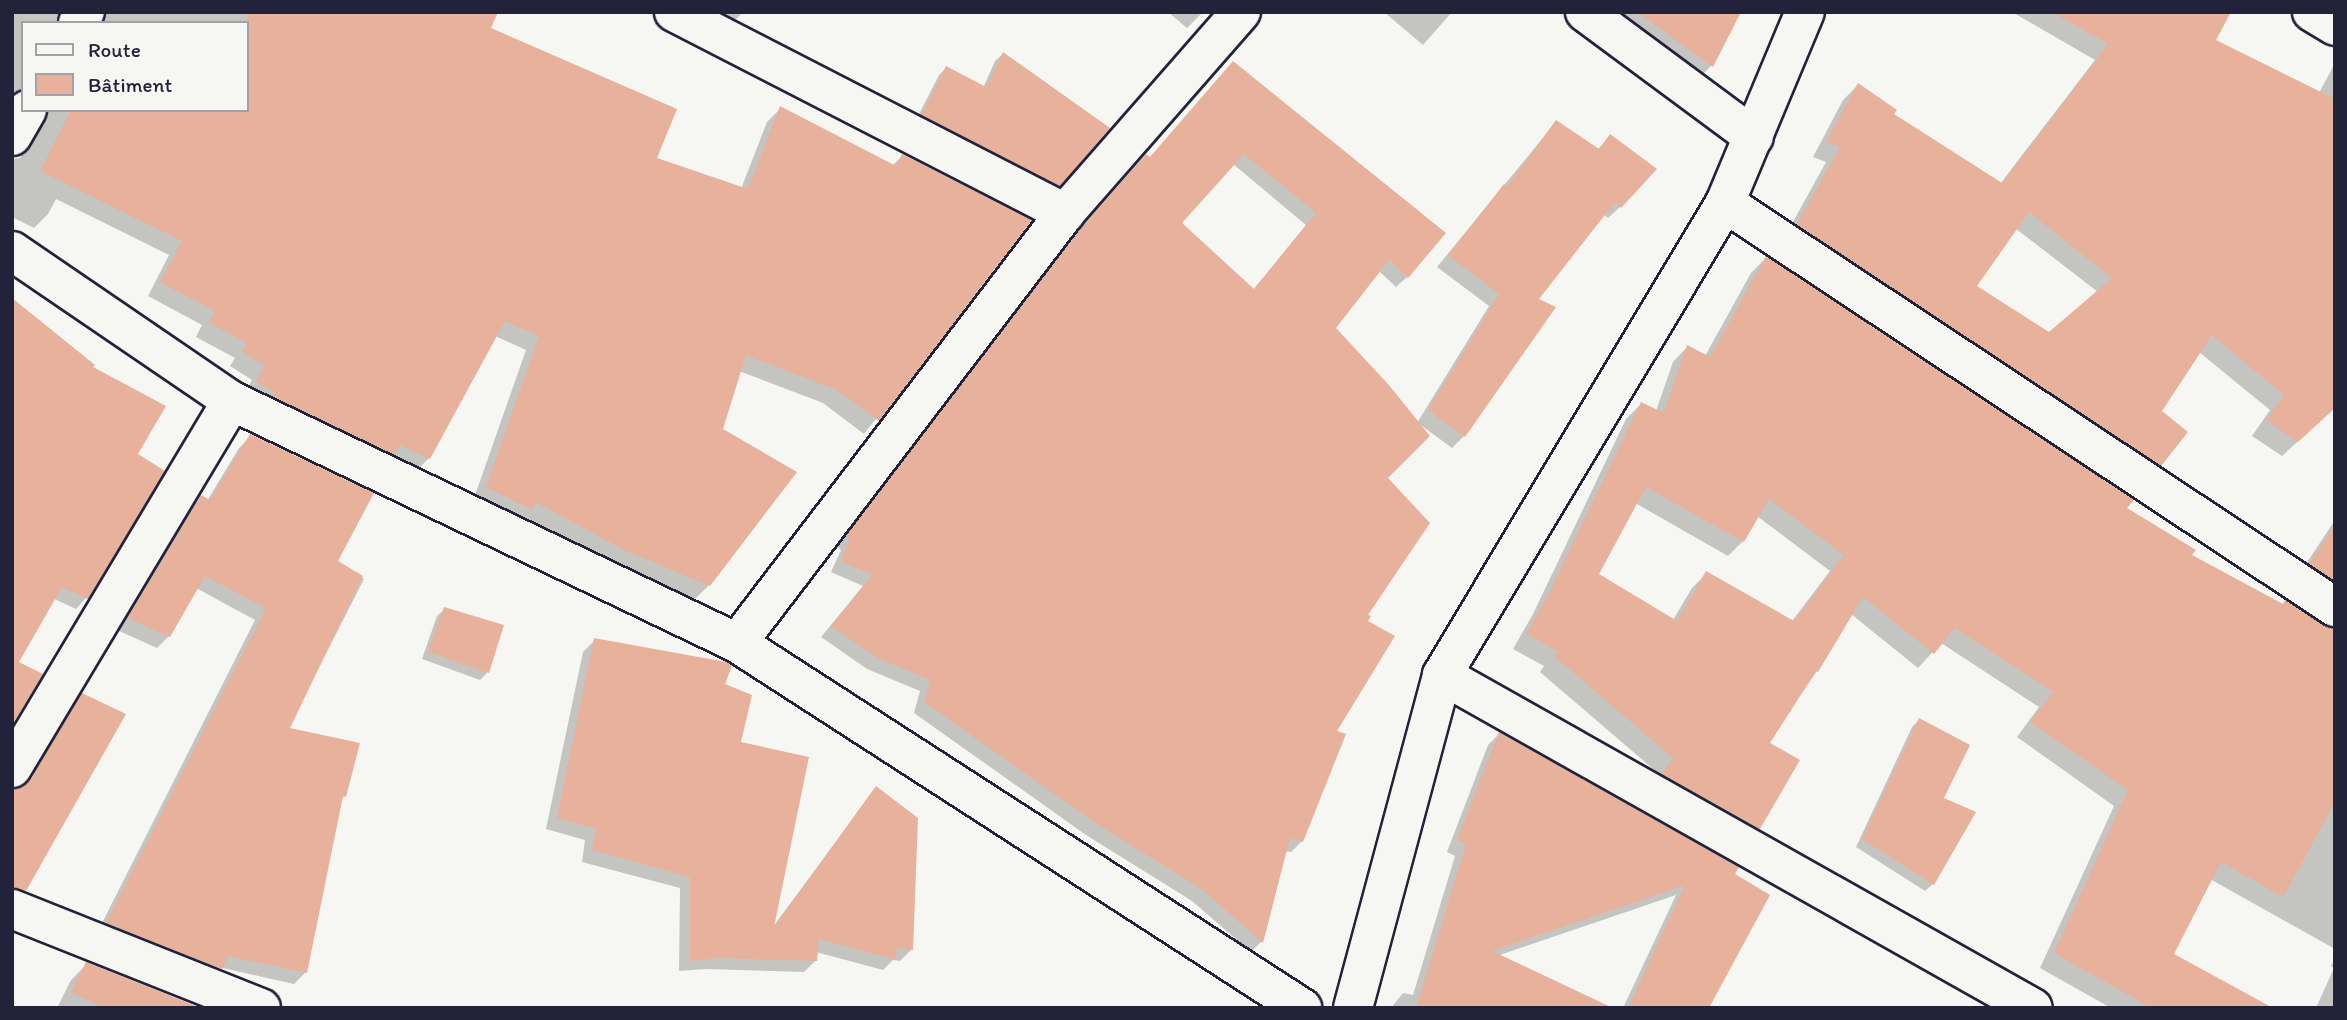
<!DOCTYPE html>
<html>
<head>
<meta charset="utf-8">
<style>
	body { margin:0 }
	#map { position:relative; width:2347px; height:1020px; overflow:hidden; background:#f6f6f2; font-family:Itim,sans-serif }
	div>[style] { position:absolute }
	.shadow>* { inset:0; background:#0003 }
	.building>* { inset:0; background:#e7b19c }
	.roads { filter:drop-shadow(2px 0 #22223b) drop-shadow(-2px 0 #22223b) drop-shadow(0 2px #22223b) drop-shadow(0 -2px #22223b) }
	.minor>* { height:38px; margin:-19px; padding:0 19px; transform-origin:19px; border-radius:19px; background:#f6f6f2 }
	span { translate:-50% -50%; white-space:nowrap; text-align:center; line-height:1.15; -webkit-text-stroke:6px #f6f6f2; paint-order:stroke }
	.frame { position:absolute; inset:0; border:14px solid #22223b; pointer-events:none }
	.legend { position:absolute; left:21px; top:21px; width:228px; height:91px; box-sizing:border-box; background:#f6f6f2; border:2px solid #a1a1a9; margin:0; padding:9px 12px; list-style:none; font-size:21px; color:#22223b }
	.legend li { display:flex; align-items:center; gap:14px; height:35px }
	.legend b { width:35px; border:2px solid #a1a1a9 }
</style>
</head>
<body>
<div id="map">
	<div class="shadow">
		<i style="clip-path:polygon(12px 12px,59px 12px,55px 23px,23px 23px,23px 104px,12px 102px)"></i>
		<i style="clip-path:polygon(88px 12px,497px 12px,489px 29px,655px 159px,741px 189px,767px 122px,781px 108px,892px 166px,902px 156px,1029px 221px,864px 434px,823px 403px,739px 371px,721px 430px,709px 585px,695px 599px,610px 563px,524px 517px,518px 522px,473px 501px,526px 350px,495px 336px,429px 458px,415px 472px,243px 395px,252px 380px,230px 366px,235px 358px,196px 337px,202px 325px,148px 296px,169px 255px,56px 199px,48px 214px,34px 228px,12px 217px,12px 159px,20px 158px,33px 137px,30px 110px,247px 110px,247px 23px,92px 23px)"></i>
		<i style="clip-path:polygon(674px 12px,743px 12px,726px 30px)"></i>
		<i style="clip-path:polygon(1168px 12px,1203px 12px,1187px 28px)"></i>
		<i style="clip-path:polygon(1384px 12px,1452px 12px,1423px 45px)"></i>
		<i style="clip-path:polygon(1605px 12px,1739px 12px,1711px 66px,1700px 77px)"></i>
		<i style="clip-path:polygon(evenodd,2012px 12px,2211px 12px,2213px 40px,2319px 93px,2335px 63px,2335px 407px,2282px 456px,2252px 436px,2270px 410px,2199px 352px,2160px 411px,2160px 464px,2145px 479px,1783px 240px,1826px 162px,1813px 157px,1843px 100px,1858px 85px,1892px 115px,2000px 184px,2095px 60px,2012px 12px,2015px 228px,2098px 292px,2050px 334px,1974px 286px,2015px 228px)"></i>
		<i style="clip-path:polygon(1003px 54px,1059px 185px,1051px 192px,915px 122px,939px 75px,946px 68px,983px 88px,995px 61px)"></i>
		<i style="clip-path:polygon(evenodd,1223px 74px,1407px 277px,1396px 287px,1379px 271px,1334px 328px,1417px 423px,1489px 306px,1437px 267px,1556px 122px,1597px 150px,1610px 137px,1620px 207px,1608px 218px,1603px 214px,1536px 299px,1553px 308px,1464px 436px,1452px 448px,1418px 423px,1386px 478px,1366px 615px,1335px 732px,1302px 841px,1291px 852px,1285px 851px,1261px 942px,1251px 952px,1192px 901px,1086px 835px,914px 713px,920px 691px,867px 669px,821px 637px,863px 586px,831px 572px,841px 550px,837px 547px,1071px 240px,1135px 167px,1150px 158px,1223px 74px,1233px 164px,1306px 225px,1253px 290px,1179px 223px,1233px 164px)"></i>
		<i style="clip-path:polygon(evenodd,1766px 258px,2190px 556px,2282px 606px,2285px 602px,2335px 630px,2335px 949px,2210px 879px,2171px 954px,2269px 1008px,2111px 1008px,2040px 968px,2114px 806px,2017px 737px,2039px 707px,1941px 643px,1918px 668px,1851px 614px,1817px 671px,1767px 743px,1759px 828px,1744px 843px,1648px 789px,1659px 774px,1540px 672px,1544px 666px,1513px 649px,1533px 614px,1626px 419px,1641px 404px,1656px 411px,1673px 362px,1687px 347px,1705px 356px,1751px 273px,1766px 258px,1635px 503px,1728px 556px,1743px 541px,1757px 516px,1830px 571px,1792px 621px,1707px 573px,1692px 588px,1673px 620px,1596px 574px,1635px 503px)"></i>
		<i style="clip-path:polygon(251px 436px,335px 562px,364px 579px,287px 730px,344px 796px,341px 800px,305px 973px,294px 984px,128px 947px,96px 935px,255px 620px,196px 588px,169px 636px,157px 648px,117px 630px,190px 508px,202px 497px,207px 501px,239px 448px)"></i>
		<i style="clip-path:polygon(111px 438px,86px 598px,76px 609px,22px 584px)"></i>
		<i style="clip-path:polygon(2335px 520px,2335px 607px,2296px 579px)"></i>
		<i style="clip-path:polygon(445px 609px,502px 627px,487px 673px,480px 680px,422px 659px,437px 616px)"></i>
		<i style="clip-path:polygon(595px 640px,723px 685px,738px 743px,772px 928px,876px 788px,911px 950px,900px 961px,893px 960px,883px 970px,816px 952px,816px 960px,804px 972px,706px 969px,679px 971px,680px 888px,582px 862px,585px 840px,546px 829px,583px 652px)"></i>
		<i style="clip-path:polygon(83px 695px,76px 791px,32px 772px,71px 707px)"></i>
		<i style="clip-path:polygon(1919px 720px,1933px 884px,1925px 891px,1856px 847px,1912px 727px)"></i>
		<i style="clip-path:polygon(1499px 734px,1736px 868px,1699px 1008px,1623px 1008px,1676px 895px,1497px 956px,1609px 1008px,1391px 1008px,1403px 993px,1413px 995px,1455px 856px,1447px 852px,1488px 745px)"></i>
		<i style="clip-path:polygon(2335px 959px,2335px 1008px,2316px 1008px,2334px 968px,2331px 966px)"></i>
		<i style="clip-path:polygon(87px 964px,196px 1008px,57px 1008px,71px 980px)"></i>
	</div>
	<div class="building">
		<i style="clip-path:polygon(247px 12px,498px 12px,491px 28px,677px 109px,657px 158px,748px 189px,780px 106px,896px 166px,902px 154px,1032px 220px,879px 421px,837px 390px,746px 355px,723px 429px,797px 472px,710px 586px,624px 550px,536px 502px,533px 510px,486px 487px,539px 336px,505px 321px,430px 459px,400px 445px,395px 455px,273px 396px,275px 393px,256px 381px,265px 366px,242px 352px,247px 344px,209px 322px,215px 311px,160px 282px,182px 241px,40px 171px,71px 110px,247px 110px)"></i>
		<i style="clip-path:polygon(1637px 12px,1741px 12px,1713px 67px)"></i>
		<i style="clip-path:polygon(evenodd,2052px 12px,2231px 12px,2216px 40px,2335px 99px,2335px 408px,2298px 442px,2266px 420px,2284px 395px,2212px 335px,2162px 411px,2188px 432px,2161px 466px,1797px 224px,1840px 147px,1826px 142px,1858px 83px,1897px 110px,1894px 114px,2002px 183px,2108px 44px,2052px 12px,2029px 212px,2112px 278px,2049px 332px,1977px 286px,2029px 212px)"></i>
		<i style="clip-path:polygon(1003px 52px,1110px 128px,1060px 186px,921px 115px,946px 66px,986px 87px)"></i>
		<i style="clip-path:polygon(evenodd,1233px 61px,1446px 233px,1408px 278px,1389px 260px,1336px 328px,1388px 384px,1430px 436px,1388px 478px,1430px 523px,1368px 615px,1371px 616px,1368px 621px,1395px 636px,1337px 731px,1346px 734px,1303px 842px,1290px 838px,1263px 943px,1203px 890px,1097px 824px,924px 702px,930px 680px,878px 658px,831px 626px,872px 575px,841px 561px,850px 538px,846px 536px,1082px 227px,1146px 154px,1150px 157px,1233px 61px,1244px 154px,1316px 213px,1254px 289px,1182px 223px,1244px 154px)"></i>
		<i style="clip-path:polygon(1556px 120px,1599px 149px,1610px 134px,1657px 169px,1621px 208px,1615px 202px,1539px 299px,1556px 307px,1465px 437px,1428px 410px,1499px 294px,1448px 255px,1504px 184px,1507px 187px)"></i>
		<i style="clip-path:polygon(evenodd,1766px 256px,2134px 500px,2127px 508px,2196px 550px,2192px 555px,2283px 604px,2285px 600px,2323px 625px,2335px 629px,2335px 802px,2283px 897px,2221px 862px,2174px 954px,2273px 1008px,2152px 1008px,2054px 953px,2128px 790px,2030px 722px,2053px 692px,1955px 628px,1934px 654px,1863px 597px,1818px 672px,1816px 671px,1770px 743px,1800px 760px,1760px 829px,1662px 774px,1673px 758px,1554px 656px,1557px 651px,1526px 634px,1547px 597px,1641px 402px,1664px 413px,1687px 345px,1710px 357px,1766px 256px,1646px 487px,1744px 542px,1769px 499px,1844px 555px,1794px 621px,1706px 571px,1677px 621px,1599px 574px,1646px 487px)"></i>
		<i style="clip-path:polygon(12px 298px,95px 365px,93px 367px,166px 406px,138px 454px,165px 471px,88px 599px,62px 587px,19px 662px,43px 674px,12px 725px)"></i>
		<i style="clip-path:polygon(250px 434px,374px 493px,338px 561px,363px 576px,290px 728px,360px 743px,346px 797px,343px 796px,307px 973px,228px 956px,222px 969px,106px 923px,266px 608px,205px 576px,170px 637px,128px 618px,201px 495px,210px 500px)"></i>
		<i style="clip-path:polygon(2335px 525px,2335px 581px,2309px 564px)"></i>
		<i style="clip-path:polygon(444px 607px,504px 625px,489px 673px,428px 652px)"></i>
		<i style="clip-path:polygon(594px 638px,726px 662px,732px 666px,725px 684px,752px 695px,741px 742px,809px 757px,774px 927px,876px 786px,918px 818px,913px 950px,897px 948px,896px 960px,819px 939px,817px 961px,719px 958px,690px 961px,690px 877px,592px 850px,596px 829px,557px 818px)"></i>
		<i style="clip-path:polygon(82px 693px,126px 714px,26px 891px,12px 888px,12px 790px,23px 787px,31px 779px)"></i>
		<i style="clip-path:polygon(1919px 718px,1970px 745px,1944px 798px,1976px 812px,1934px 885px,1862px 839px)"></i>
		<i style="clip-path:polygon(1499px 732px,1739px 867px,1735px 874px,1770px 895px,1709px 1008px,1628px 1008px,1685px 885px,1492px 951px,1613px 1008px,1416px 1008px,1466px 844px,1457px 840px)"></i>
		<i style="clip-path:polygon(86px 962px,201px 1008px,104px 1008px,71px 992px)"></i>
	</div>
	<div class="roads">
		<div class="minor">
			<i style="left:674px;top:12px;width:440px;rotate:27.2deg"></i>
			<i style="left:1585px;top:12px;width:210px;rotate:36.5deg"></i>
			<i style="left:2312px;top:12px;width:27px;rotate:31deg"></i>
			<i style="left:78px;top:23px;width:13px;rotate:-58deg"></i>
			<i style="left:12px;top:136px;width:30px;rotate:-60deg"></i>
			<i style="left:1725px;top:203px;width:732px;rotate:33.52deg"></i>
			<i style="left:12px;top:251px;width:266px;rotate:34.3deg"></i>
			<i style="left:232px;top:401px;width:560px;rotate:25.6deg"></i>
			<i style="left:737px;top:643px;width:673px;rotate:32.86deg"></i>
			<i style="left:737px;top:643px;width:541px;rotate:-52.66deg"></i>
			<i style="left:1065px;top:213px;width:267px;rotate:-48.8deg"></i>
			<i style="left:1442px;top:675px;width:678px;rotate:29.4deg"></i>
			<i style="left:12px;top:768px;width:428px;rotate:-59.1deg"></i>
			<i style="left:12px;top:909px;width:268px;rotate:21.7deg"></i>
			<i style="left:1353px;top:1008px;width:345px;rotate:-75deg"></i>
			<i style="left:1442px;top:675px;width:550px;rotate:-59.05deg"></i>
			<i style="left:1725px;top:203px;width:207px;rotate:-67.3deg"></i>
		</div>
	</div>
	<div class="frame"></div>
	<ul class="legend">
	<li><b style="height:9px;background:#f6f6f2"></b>Route</li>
	<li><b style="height:19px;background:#e7b19c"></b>Bâtiment</li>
	</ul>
</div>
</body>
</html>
